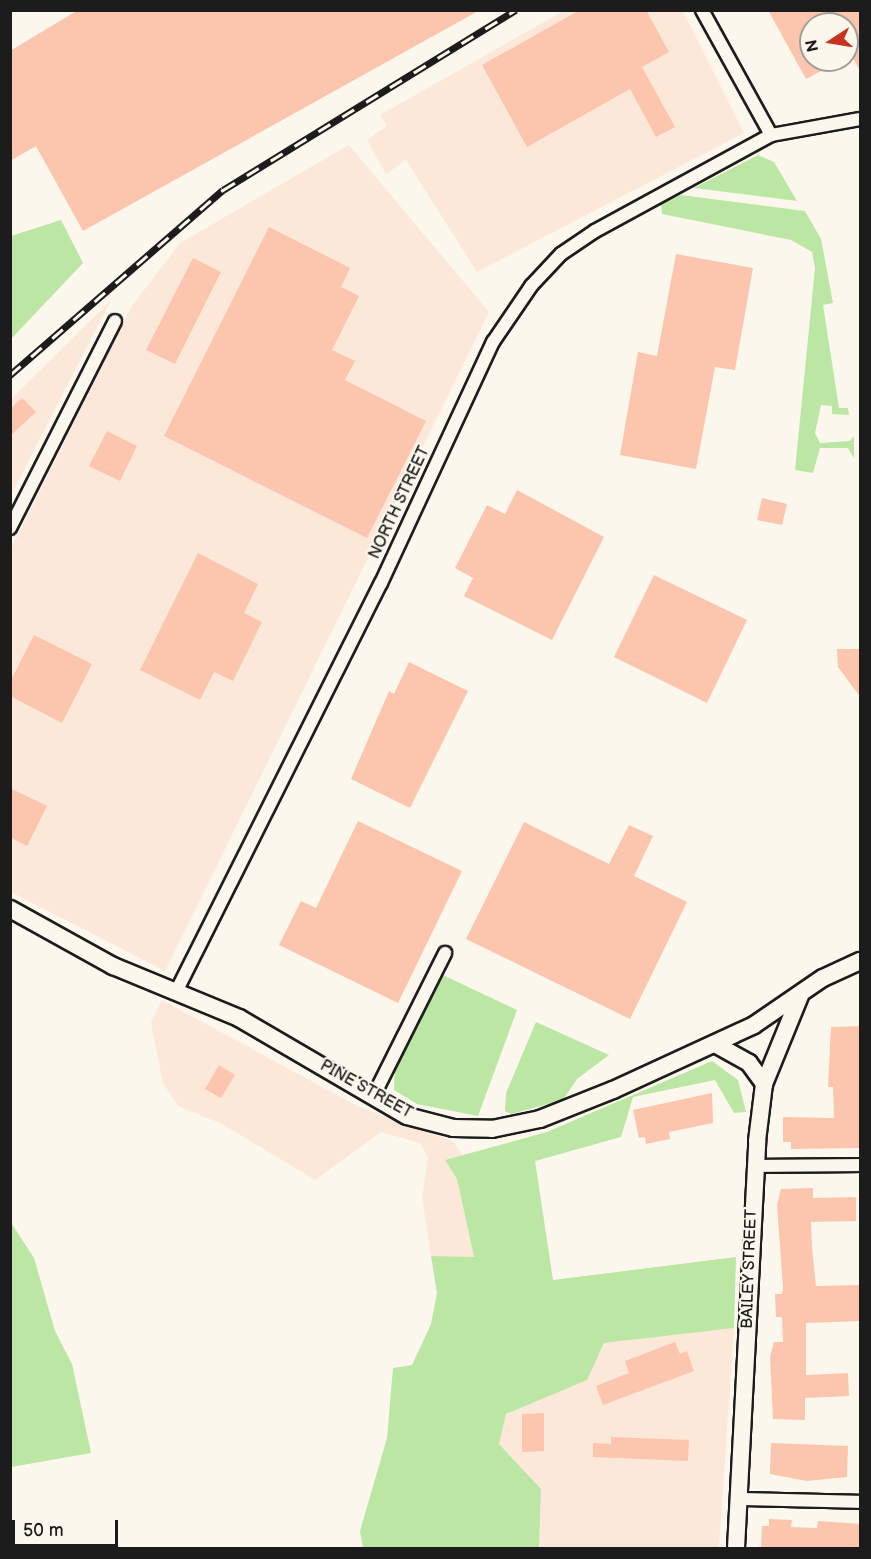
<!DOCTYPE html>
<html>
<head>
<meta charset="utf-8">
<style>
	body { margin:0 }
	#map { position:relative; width:871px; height:1559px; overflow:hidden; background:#fbf7ec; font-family:"Balsamiq Sans",sans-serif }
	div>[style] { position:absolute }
	.built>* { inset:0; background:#fbe8d9 }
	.green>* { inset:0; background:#bbe6a3 }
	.building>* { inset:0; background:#fbc5ae }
	.roads { filter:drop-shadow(2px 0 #1c1c1c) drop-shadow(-2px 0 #1c1c1c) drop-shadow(0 2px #1c1c1c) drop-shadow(0 -2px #1c1c1c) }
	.street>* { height:12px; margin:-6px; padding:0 6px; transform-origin:6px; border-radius:6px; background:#fbf7ec }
	.secondary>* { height:16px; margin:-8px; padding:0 8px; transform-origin:8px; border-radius:8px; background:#fbf7ec }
	.rail>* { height:7px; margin-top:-3.5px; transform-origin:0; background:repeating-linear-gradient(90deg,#fbf7ec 0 14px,#1c1c1c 0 28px); box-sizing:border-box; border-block:2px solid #1c1c1c }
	span { translate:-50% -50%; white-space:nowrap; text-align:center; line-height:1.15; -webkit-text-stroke:4.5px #fbf7ec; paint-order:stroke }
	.street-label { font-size:16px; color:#1c1c1c }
	.frame { position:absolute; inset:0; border:12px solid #1c1c1c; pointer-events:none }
	.north { position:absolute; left:799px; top:12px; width:60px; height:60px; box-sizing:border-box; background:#fbf7ec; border:2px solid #a29f99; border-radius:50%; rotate:258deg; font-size:16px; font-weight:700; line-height:24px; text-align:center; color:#1c1c1c }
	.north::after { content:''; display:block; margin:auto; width:21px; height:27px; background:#c8321e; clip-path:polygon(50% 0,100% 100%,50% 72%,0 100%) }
	.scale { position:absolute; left:12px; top:1520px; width:106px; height:27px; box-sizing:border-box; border:3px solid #1c1c1c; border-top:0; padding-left:8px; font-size:18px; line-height:21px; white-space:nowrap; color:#1c1c1c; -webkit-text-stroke:4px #fbf7ec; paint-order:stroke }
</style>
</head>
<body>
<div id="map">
	<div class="built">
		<i style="clip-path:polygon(565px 10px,683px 11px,744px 133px,477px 272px,406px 160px,386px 174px,367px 140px,387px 126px,380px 115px)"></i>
		<i style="clip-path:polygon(349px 145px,489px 312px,165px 971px,11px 892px,10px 551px,132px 306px,180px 243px)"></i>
		<i style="clip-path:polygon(110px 301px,110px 302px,11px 495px,11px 399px)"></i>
		<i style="clip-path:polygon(162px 1000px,359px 1107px,452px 1141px,463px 1155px,445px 1160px,457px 1179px,474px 1257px,431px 1256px,422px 1197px,428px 1157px,420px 1143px,381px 1132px,315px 1180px,222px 1124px,178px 1106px,163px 1083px,151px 1023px)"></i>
		<i style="clip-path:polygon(734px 1328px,719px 1548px,539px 1548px,541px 1489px,499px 1444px,506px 1414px,586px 1380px,604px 1343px)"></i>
	</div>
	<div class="green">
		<i style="clip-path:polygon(758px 155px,774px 162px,797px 201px,694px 188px)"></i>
		<i style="clip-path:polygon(681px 195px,805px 211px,821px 239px,833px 303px,823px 305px,839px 408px,848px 408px,849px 415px,832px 414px,832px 406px,821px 405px,815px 433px,820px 443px,850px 441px,854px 436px,854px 458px,848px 448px,820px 448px,813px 473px,795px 470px,815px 268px,812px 252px,791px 240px,662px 214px,661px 203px)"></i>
		<i style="clip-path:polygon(61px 220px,83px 263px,11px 339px,11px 236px)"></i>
		<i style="clip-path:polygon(443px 975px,517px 1010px,478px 1116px,417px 1104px,394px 1090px,395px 1065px)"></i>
		<i style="clip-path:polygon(536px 1022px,609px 1055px,577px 1079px,563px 1100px,511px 1114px,505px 1111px,506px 1093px)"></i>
		<i style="clip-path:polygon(712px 1061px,738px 1080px,746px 1112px,734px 1113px,715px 1080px,633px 1097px,621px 1137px,535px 1161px,553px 1280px,736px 1257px,734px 1328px,604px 1343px,587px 1380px,506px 1414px,499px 1444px,541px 1489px,539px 1548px,363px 1548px,360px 1531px,387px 1438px,393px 1368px,412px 1365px,431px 1324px,437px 1293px,431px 1256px,474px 1257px,457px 1179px,445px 1160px,547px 1132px)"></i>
		<i style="clip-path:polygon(10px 1221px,34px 1258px,55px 1331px,72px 1364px,91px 1453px,11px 1467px)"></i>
	</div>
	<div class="building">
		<i style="clip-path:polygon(78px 10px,480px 10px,83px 231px,36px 146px,10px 161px,10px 51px)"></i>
		<i style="clip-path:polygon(580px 10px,646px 10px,669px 52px,642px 67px,675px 127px,656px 137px,630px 89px,527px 147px,482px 65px)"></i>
		<i style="clip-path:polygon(768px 10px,861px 10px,861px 72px,851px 55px,847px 57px,847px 24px,811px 24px,811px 60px,842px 60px,806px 79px)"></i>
		<i style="clip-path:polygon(269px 227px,350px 268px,341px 287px,359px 296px,332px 350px,355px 361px,345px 380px,426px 421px,367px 538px,164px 436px)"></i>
		<i style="clip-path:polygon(676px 254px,753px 268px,735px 370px,715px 367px,696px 469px,620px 455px,638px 352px,657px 356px)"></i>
		<i style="clip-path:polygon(193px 258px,221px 272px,175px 364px,146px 350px)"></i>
		<i style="clip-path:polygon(22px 398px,36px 412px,10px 436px,10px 409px)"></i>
		<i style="clip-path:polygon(107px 431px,137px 446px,120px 481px,89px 466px)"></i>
		<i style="clip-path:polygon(517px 490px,604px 537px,552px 640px,464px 596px,473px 578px,455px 568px,487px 505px,505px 514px)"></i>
		<i style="clip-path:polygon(762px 498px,787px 504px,782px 525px,757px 520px)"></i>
		<i style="clip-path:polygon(198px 553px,258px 584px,244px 613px,262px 622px,233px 681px,214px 672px,200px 700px,140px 670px)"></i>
		<i style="clip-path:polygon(654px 575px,747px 620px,707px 703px,614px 657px)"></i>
		<i style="clip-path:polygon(34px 635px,92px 664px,62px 723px,10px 696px,10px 682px)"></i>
		<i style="clip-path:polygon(837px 649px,861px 649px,861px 698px,838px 667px)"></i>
		<i style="clip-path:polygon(409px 662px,468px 691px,410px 808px,351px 779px,389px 691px,394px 694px)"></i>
		<i style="clip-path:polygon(10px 788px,47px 806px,27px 846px,10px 837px)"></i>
		<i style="clip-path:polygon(358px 821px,462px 871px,398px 1003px,279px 945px,301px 901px,316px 908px)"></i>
		<i style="clip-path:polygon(524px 822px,609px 864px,629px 825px,653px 836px,634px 876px,687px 902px,630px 1019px,466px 939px)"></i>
		<i style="clip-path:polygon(861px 1026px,861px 1148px,791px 1149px,791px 1142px,783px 1142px,783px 1117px,834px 1118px,833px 1087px,828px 1087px,831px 1027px)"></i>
		<i style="clip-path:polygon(219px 1065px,235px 1075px,221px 1098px,205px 1089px)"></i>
		<i style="clip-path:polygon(712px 1093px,713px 1123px,669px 1132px,670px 1139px,646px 1144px,645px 1137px,639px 1138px,633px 1110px)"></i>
		<i style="clip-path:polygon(813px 1188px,813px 1198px,856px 1197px,856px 1221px,811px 1222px,812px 1248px,816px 1286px,861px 1285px,861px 1321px,806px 1323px,806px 1375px,848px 1373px,849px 1396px,805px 1398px,805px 1420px,773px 1419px,770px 1357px,774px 1342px,783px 1342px,782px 1317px,776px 1317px,775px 1294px,782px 1294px,783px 1287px,777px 1205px,781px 1189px)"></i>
		<i style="clip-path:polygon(675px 1342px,680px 1354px,687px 1351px,694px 1371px,603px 1405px,596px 1386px,629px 1373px,625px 1361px)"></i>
		<i style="clip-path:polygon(544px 1413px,544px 1451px,522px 1452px,522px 1414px)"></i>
		<i style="clip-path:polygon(611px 1437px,689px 1440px,688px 1461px,593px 1457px,593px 1443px,611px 1444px)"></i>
		<i style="clip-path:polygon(771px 1443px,848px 1446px,847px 1477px,807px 1481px,770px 1474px)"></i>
		<i style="clip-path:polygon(769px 1519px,792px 1520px,791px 1527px,817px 1528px,818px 1521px,861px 1524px,861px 1548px,761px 1548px,762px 1526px,769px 1526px)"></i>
	</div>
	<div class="roads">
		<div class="street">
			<i style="left:702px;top:10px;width:143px;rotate:61.1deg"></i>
			<i style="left:10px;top:528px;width:232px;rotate:-63.1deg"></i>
			<i style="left:176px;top:992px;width:457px;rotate:-63.4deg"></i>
			<i style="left:381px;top:583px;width:266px;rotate:-65.1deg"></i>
			<i style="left:493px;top:342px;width:68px;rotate:-55.8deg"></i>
			<i style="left:531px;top:286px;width:44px;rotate:-46.8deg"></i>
			<i style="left:561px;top:254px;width:41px;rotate:-34.1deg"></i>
			<i style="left:595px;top:231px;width:200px;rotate:-28.6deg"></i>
			<i style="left:771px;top:135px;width:90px;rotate:-10.2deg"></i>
			<i style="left:374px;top:1095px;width:159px;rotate:-63.4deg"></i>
			<i style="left:755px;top:1166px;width:105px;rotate:-0.5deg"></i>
			<i style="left:739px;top:1499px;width:121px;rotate:1.4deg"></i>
		</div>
		<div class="secondary">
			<i style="left:10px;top:909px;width:118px;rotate:29deg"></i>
			<i style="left:113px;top:966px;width:136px;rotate:22.4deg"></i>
			<i style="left:239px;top:1018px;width:194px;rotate:30.3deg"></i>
			<i style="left:407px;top:1116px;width:48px;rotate:14.6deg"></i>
			<i style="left:453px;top:1128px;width:39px;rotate:1deg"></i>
			<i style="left:492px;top:1129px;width:49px;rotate:-11.8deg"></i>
			<i style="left:540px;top:1119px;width:79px;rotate:-21.7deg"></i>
			<i style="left:613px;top:1090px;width:155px;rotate:-24.7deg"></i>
			<i style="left:754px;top:1025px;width:83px;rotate:-34.3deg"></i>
			<i style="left:823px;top:978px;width:41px;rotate:-24.7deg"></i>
			<i style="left:715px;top:1044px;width:39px;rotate:29deg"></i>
			<i style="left:749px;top:1063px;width:26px;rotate:54deg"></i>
			<i style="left:736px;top:1548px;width:408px;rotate:-87deg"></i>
			<i style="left:757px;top:1141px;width:57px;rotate:-83deg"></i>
			<i style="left:764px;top:1084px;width:95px;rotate:-67.8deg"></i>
		</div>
	</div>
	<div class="rail">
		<i style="left:10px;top:375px;width:282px;rotate:-41deg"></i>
		<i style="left:223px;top:190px;width:344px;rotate:-31.6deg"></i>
	</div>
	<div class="street-label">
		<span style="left:400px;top:503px;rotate:-65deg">NORTH STREET</span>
		<span style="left:366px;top:1090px;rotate:29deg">PINE STREET</span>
		<span style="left:750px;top:1269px;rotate:-88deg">BAILEY STREET</span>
	</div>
	<div class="frame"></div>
	<div class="north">N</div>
	<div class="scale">50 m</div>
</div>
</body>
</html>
